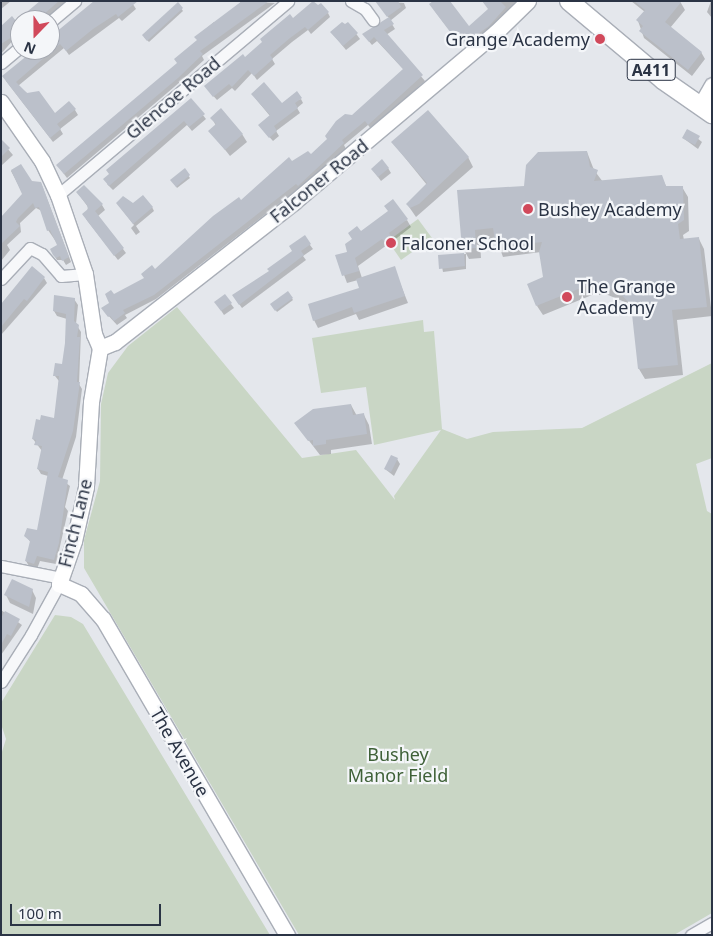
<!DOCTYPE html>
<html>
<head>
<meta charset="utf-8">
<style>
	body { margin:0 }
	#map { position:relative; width:713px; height:936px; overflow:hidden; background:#e4e7ec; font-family:"Noto Sans",sans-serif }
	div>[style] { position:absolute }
	.green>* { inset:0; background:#c9d6c5 }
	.shadow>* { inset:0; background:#0003 }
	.building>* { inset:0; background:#bbc0ca }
	.roads { filter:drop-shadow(1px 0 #a9aeb7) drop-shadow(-1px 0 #a9aeb7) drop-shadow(0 1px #a9aeb7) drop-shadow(0 -1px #a9aeb7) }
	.street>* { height:11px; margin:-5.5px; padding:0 5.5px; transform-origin:5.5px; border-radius:5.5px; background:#f7f8fa }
	.secondary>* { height:15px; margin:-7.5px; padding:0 7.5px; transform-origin:7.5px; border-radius:7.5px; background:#fff }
	.primary>* { height:18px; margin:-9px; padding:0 9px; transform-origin:9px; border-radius:9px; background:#fff }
	.dots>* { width:14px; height:14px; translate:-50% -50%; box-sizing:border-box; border:2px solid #f4f6f9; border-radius:50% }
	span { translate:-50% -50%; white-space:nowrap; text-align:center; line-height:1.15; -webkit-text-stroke:4.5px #f4f6f9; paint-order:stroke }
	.shield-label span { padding:1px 4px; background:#f4f6f9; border:1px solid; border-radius:4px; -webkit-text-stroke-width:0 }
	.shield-label { font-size:16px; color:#2b3445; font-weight:700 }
	.poi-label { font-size:18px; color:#2b3445 }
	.right { translate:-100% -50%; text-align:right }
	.left { translate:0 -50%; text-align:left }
	.street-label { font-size:18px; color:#2b3445 }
	.park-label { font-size:18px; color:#3f6138 }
	.frame { position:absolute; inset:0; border:2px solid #2b3445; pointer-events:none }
	.north { position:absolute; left:10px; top:10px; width:50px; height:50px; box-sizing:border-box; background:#f4f6f9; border:1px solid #a4a8b1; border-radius:50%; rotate:202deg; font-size:14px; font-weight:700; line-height:20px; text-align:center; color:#2b3445 }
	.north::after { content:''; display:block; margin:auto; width:18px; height:22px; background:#d1495b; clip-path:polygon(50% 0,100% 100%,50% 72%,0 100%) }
	.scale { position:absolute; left:10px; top:904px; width:151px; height:22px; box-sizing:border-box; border:2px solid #2b3445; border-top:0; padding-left:6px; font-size:15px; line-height:18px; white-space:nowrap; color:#2b3445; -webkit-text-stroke:4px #f4f6f9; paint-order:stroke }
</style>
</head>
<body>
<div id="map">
	<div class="green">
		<i style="clip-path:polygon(418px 219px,432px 238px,401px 260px,388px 241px)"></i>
		<i style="clip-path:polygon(177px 307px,302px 458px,356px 450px,395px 500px,394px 496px,441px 430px,374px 445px,366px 387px,321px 393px,312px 338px,423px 320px,424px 332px,434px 331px,442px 429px,467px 439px,493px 432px,582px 428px,712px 363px,712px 458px,696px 464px,707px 511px,712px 514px,712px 913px,674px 935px,299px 935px,84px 568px,84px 540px,100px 481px,101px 404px,108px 373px,128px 346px)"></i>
		<i style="clip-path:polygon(55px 615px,71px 617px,83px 624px,270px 935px,1px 935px,1px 755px,6px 739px,1px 724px,1px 703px)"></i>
	</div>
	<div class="shadow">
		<i style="clip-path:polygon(1px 1px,11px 1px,1px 9px)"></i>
		<i style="clip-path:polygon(41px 1px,69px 1px,46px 20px,20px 20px,20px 40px,14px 39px,1px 54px,1px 28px,16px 23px)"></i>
		<i style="clip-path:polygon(131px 1px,136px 9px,122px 21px,119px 18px,69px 55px,64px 48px,18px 86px,55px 115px,69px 103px,75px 110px,78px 115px,60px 129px,63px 134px,53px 142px,6px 81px,36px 50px,50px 50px,50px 38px)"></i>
		<i style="clip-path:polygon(242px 1px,275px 3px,202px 56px,204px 60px,180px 82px,67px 178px,61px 170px,178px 64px,198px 41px,196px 37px,214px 22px,216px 25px)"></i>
		<i style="clip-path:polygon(376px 1px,404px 3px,406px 8px,390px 21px,395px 29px,386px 35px,425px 81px,371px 129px,368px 125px,344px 145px,346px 149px,301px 190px,299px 188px,156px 299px,125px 315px,127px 318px,117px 325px,106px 313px,114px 296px,145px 279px,292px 162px,311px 156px,404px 70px,377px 41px,372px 45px,367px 39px,389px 18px)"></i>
		<i style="clip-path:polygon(489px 1px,518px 1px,468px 49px,464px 43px,461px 45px,434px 10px,469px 28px,489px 9px)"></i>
		<i style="clip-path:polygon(631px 1px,681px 3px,685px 10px,670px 28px,701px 52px,705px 59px,692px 76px,644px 38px,638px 21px,645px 12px)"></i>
		<i style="clip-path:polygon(711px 1px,712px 1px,712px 18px,707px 12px)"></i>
		<i style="clip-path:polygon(178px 4px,183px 11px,149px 42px,144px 37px)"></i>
		<i style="clip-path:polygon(328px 13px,330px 17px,311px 34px,308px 30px,292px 42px,272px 59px,275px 64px,257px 80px,252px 73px,235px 91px,232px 88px,217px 100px,209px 91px,293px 19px)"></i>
		<i style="clip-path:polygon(348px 23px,360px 39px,346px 50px,332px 33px)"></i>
		<i style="clip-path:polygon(255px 98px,281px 104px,301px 99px,303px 103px,297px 108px,300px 113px,276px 131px,279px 136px,273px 141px,263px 130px,270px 116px)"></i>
		<i style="clip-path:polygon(191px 100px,206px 119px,192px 131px,187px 125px,113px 190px,107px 184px)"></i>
		<i style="clip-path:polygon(212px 118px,242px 134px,247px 142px,230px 156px,210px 131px,216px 126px)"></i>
		<i style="clip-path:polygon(687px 130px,702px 142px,698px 149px,683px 138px)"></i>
		<i style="clip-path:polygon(1px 141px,13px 155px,1px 166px)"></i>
		<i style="clip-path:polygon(393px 143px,468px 157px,473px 167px,416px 217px,407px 204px,427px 185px)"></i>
		<i style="clip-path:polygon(587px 152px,594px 170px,603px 182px,661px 176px,667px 188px,682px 187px,688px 197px,689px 231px,683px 235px,684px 240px,699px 239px,704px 249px,712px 316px,677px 320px,683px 375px,645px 379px,639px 369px,633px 310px,627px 303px,608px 295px,592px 295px,543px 315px,537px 306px,544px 278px,541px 252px,503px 257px,496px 238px,480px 240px,481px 258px,469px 259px,463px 248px,458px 191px,525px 187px)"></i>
		<i style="clip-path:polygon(21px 166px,31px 183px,41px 183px,43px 188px,71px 262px,66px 265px,63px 260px,57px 260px,54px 255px,59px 246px,48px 230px,42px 211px,36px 208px,20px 223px,21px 232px,7px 245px,10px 250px,1px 261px,1px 218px,23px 194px,11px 171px)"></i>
		<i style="clip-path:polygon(388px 168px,391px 173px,381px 181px,372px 169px)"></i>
		<i style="clip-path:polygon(184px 170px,190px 178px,177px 188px,173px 182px)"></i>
		<i style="clip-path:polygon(84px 187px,102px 205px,105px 210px,98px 216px,126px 253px,118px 260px,86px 219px,88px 207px,77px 192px)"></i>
		<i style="clip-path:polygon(117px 203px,152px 207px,154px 211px,136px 226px,140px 232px,136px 235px,131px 228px,134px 225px)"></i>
		<i style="clip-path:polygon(407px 220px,411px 227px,393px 241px,394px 244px,389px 248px,387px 245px,358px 266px,362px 278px,394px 268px,408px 303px,359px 320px,356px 314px,318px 328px,314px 320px,361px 289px,358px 280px,347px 283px,337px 256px,349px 252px,361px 233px)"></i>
		<i style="clip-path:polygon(304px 237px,313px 249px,303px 256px,306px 260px,242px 308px,236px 300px,294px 251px)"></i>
		<i style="clip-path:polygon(466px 254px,466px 269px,443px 272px,440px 256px)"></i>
		<i style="clip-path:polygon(44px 278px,47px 283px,1px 335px,1px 305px)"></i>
		<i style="clip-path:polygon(288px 293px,293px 300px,277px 312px,272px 304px)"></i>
		<i style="clip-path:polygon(74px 299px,78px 305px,76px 324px,81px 332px,79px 384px,82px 389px,76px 437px,62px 480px,70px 486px,65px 507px,68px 511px,56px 564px,40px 561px,37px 569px,29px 566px,26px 561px,31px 543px,26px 536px,38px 532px,48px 476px,41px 474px,38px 469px,42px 451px,33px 439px,55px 420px,59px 381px,55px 376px,64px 365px,67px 319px,57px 316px,54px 311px)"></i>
		<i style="clip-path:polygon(231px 304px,234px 308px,224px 315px,218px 306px)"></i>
		<i style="clip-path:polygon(351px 405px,357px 416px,364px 415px,369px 425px,372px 444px,331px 450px,331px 454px,320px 455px,296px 424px)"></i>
		<i style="clip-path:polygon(397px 459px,400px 464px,394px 476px,385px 469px)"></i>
		<i style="clip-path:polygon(32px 590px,36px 598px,33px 614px,10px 603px,6px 595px)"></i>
		<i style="clip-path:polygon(1px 610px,22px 625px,1px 655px)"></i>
	</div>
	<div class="building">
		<i style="clip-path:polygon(40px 1px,59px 1px,37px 20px,20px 20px,20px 32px,1px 44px,1px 26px,12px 16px,16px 21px)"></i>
		<i style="clip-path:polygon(94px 1px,138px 1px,118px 17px,116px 14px,93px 29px,66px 51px,60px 44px,16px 82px,27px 93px,39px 91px,55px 113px,69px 101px,76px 109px,57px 124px,61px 129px,50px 138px,2px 76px,34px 50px,50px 50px,50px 37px)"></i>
		<i style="clip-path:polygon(242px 1px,269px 1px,200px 51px,203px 54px,178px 78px,64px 174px,56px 165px,177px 63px,174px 59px,197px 40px,194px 37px)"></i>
		<i style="clip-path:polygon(313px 1px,318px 5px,321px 3px,329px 12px,308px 30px,305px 27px,290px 38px,270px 55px,273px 59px,254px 76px,248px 70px,232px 87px,229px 84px,213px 97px,204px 86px,243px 54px,245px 57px,262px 42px,260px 39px,290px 14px,293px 18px)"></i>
		<i style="clip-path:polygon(375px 1px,398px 1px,401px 7px,387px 17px)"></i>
		<i style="clip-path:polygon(433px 1px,450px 1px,469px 26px,488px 9px,482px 1px,500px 1px,506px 7px,489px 26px,464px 44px,460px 39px,457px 41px,429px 4px)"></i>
		<i style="clip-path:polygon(634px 1px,682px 1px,665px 22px,702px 52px,688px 70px,639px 31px,643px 26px,636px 20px,645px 10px)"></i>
		<i style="clip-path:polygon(178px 2px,183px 8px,147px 41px,142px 35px)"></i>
		<i style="clip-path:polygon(389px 17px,394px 24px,384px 30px,423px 75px,368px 125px,365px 121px,342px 140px,344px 143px,298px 186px,296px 184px,154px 295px,123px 310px,125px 313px,114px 321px,110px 316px,108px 317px,101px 308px,109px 303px,105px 294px,111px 290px,114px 294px,144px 278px,141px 274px,147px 269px,152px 265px,155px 269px,213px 216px,239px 197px,241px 200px,289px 157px,292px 161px,308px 151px,311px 154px,327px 139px,325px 136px,336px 121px,345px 114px,352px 115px,403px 69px,374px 37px,369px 42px,362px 34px)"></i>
		<i style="clip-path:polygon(342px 22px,345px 24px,348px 22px,358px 33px,343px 46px,330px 32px)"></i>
		<i style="clip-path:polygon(264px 82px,282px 103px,297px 91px,302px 98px,295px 103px,298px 108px,274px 126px,277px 131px,269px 138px,258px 125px,270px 115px,251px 94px)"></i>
		<i style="clip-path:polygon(191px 98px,205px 114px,189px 127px,184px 121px,109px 186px,103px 179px,109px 174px,106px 170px)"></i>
		<i style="clip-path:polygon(221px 108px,243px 134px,225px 150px,208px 131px,216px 124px,210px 118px)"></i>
		<i style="clip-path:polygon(428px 110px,469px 157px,419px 204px,410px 208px,406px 204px,427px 183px,391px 142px)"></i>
		<i style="clip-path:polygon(687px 129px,700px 136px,695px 145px,682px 138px)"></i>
		<i style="clip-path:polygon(1px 139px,10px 148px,1px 157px)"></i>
		<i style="clip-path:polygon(587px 151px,590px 167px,598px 170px,594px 181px,662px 175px,666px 186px,683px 186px,684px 220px,678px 224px,680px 239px,699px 237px,707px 307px,672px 310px,678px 365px,638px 369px,631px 305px,620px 293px,601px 285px,586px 286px,536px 306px,527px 284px,543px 277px,539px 252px,542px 242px,496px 247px,493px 228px,475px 230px,476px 248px,462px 249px,457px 190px,524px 186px,526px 165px,538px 152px)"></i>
		<i style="clip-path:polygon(382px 159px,389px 168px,378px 177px,371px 169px)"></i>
		<i style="clip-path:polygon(21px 164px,32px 181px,41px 182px,69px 257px,62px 261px,60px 256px,56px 258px,53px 255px,50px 249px,57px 245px,50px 230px,47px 231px,39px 207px,35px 208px,33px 203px,18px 218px,16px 222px,20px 226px,1px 244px,1px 217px,22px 194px,11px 170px)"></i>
		<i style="clip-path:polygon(185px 168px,190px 175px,176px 187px,170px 180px)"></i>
		<i style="clip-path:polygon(84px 185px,103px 204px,95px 211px,124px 248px,114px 256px,82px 214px,88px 209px,87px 205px,76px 192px)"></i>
		<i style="clip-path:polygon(143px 195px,153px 207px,133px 224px,116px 203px,123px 196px,133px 203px)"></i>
		<i style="clip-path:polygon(393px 199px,408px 219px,389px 233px,391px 236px,384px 241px,382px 239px,355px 258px,359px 271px,342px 276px,335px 255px,347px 252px,345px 244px,352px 239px,348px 233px,357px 226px,361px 231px,388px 211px,384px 206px)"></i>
		<i style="clip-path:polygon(305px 235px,311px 244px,301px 251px,304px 255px,239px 305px,232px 295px,269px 271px,267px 269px,292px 251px,289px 246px)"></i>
		<i style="clip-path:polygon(464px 253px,465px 266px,439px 269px,438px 255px)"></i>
		<i style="clip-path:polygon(32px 266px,45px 277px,27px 301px,24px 299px,1px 327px,1px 304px)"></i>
		<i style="clip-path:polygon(395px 266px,405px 296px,354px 313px,352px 307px,313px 321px,308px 304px,359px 288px,356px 279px)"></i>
		<i style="clip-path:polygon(288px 291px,293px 298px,275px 311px,270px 304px)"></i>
		<i style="clip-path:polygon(225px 294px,232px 303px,221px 311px,214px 302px)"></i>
		<i style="clip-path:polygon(54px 295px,75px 298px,74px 321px,79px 325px,77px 337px,80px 337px,77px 382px,80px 382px,73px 431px,58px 477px,68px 480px,59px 543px,54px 560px,37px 556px,34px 564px,25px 561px,30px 541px,24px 536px,27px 528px,37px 530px,48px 472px,37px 469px,42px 446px,34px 445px,36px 440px,32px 439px,36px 419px,40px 420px,41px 415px,54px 418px,59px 376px,53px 376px,55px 363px,62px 364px,65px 343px,66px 314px,53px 311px)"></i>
		<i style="clip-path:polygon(351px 404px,353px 415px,364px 413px,367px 434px,326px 440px,326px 444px,313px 446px,313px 440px,308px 441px,294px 423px,313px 409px)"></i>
		<i style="clip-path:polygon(391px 455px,398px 458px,391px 472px,384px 469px)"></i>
		<i style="clip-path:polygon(12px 579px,33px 589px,29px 607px,4px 595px)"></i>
		<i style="clip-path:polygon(5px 611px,20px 619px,11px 636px,7px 634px,1px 645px,1px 618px)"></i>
	</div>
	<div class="roads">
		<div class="street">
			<i style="left:351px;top:1px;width:16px;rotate:30deg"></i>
			<i style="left:365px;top:9px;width:14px;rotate:54deg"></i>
			<i style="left:50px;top:22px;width:33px;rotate:-40deg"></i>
			<i style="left:1px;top:63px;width:25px;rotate:-40deg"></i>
			<i style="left:58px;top:195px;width:301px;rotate:-40.1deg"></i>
			<i style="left:1px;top:279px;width:42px;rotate:-46.9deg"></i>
			<i style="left:30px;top:248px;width:13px;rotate:27deg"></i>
			<i style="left:42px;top:254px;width:29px;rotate:49deg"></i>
			<i style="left:61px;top:276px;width:24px;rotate:-5deg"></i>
			<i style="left:1px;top:566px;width:61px;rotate:11.3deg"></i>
			<i style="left:1px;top:682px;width:56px;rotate:-57.4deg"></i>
			<i style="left:31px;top:635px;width:58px;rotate:-61.2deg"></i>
			<i style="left:691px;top:935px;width:24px;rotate:-30deg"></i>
		</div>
		<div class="secondary">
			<i style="left:1px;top:102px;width:72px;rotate:55.2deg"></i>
			<i style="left:42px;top:161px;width:38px;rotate:65deg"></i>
			<i style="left:58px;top:195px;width:83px;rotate:71.1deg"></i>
			<i style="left:85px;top:274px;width:61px;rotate:81.5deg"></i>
			<i style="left:94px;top:334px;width:15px;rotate:67deg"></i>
			<i style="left:700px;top:106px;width:24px;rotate:-60deg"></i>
			<i style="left:100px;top:348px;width:55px;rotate:99.5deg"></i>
			<i style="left:91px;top:402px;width:85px;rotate:93.4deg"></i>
			<i style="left:86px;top:487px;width:55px;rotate:102.5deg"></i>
			<i style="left:74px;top:541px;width:46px;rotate:109.2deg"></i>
			<i style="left:59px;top:584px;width:24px;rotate:24deg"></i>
			<i style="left:81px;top:594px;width:33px;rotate:49deg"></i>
			<i style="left:103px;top:619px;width:366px;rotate:59.8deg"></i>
			<i style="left:100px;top:348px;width:16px;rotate:-22deg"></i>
			<i style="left:115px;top:342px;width:227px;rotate:-38deg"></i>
			<i style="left:294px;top:202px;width:263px;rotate:-40.1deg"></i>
			<i style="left:495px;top:33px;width:46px;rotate:-44.1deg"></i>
		</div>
		<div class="primary">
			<i style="left:569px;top:1px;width:123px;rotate:40deg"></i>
			<i style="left:663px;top:80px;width:60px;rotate:34.8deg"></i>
		</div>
	</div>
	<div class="dots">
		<i style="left:600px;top:39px;background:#d1495b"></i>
		<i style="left:528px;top:209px;background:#d1495b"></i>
		<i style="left:391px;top:243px;background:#d1495b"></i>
		<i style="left:567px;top:297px;background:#d1495b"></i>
	</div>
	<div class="shield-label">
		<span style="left:651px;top:70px">A411</span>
	</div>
	<div class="poi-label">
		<span class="right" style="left:590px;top:39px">Grange Academy</span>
		<span class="left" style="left:538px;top:209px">Bushey Academy</span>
		<span class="left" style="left:401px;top:243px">Falconer School</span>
		<span class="left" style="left:577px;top:297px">The Grange<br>Academy</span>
	</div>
	<div class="street-label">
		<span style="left:173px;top:98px;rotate:-40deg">Glencoe Road</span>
		<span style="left:319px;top:181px;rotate:-39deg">Falconer Road</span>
		<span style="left:75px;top:523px;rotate:-76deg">Finch Lane</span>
		<span style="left:180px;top:752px;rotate:60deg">The Avenue</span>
	</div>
	<div class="park-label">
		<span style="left:398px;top:765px">Bushey<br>Manor Field</span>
	</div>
	<div class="frame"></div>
	<div class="north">N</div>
	<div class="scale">100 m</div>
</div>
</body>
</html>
